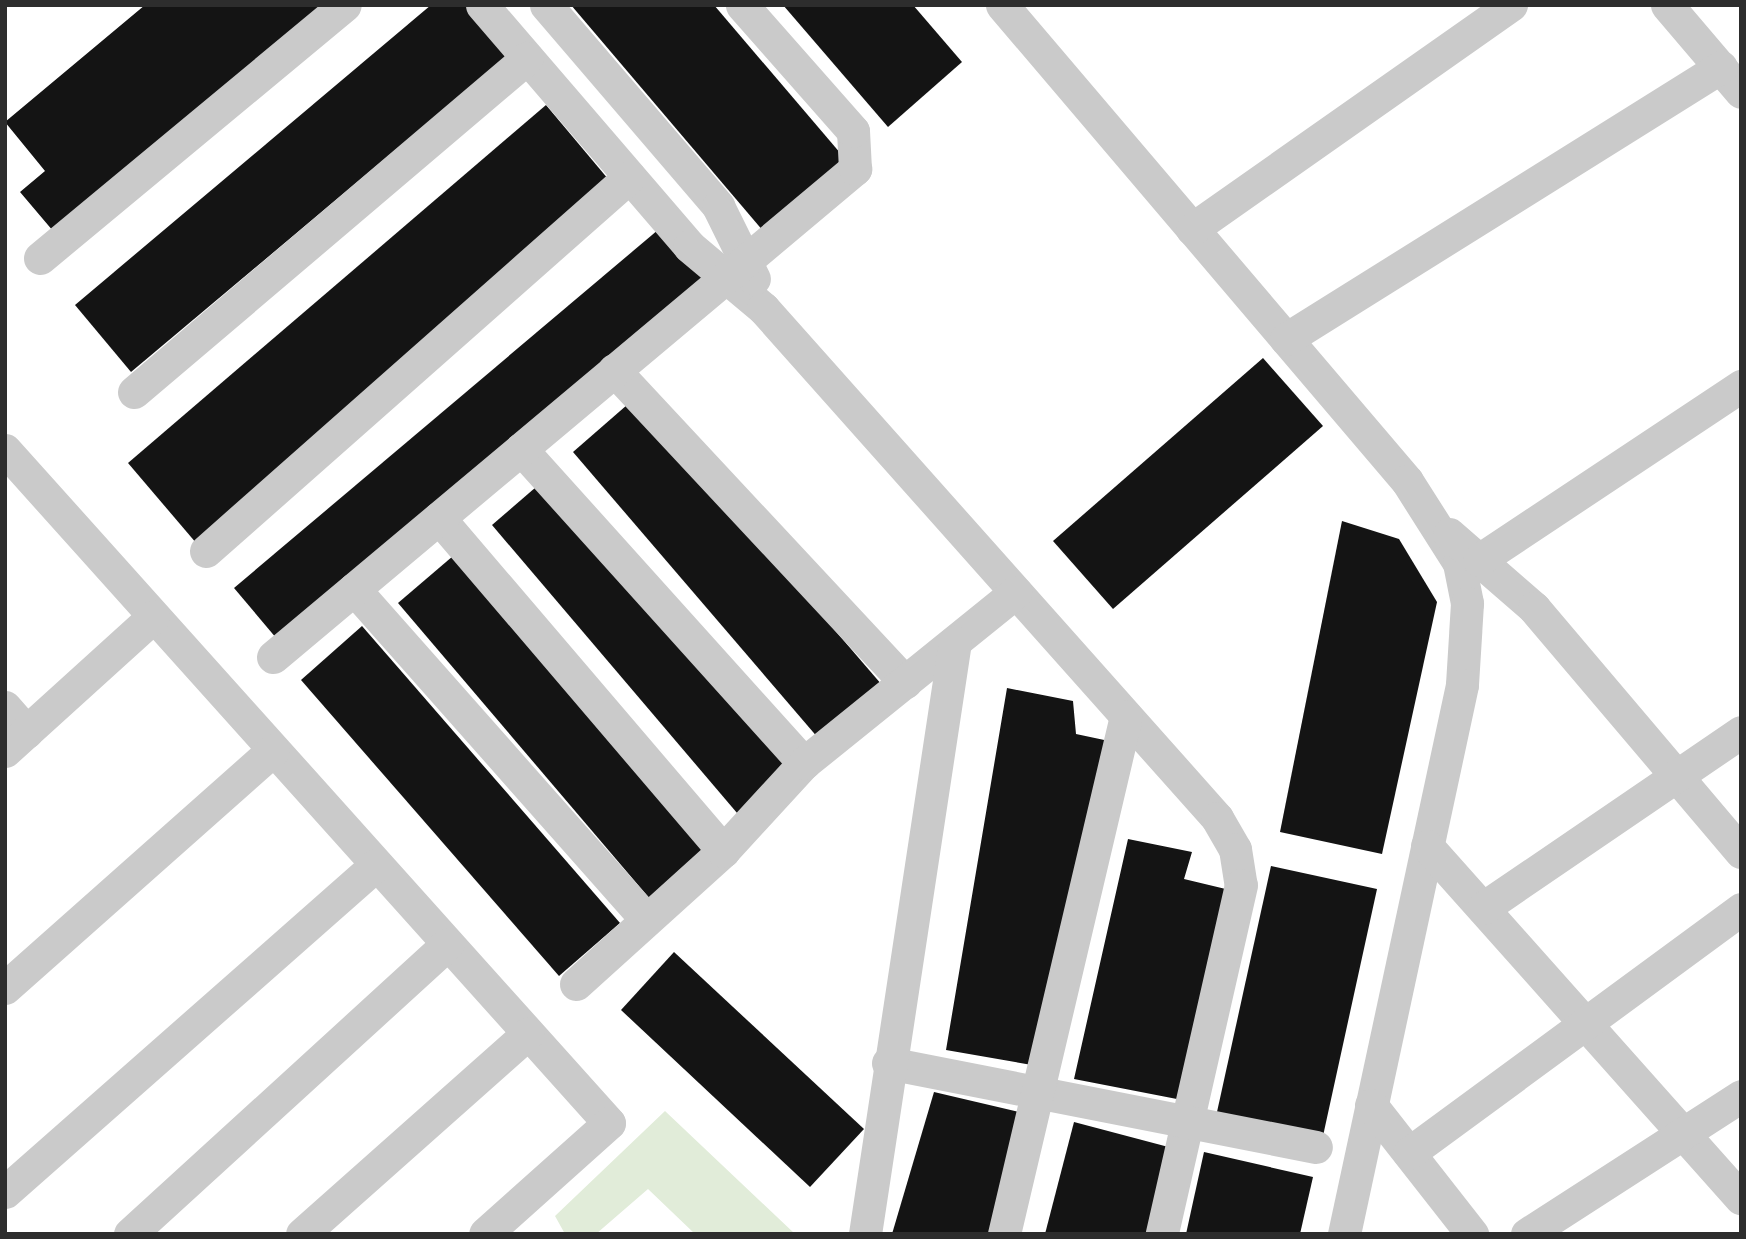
<!DOCTYPE html>
<html>
<head>
<meta charset="utf-8">
<style>
	body { margin:0 }
	#map { position:relative; width:1746px; height:1239px; overflow:hidden; background:#fff; font-family:"PT Sans Narrow",sans-serif }
	div>[style] { position:absolute }
	.green>* { inset:0; background:#e1ecd9 }
	.building>* { inset:0; background:#141414 }
	.minor>* { height:33px; margin:-16.5px; padding:0 16.5px; transform-origin:16.5px; border-radius:16.5px; background:#cacaca }
	span { translate:-50% -50%; white-space:nowrap; text-align:center; line-height:1.15; -webkit-text-stroke:7px #fff; paint-order:stroke }
	.frame { position:absolute; inset:0; border:7px solid #2d2d2d; pointer-events:none }
</style>
</head>
<body>
<div id="map">
	<div class="green">
		<i style="clip-path:polygon(665px 1111px,795px 1234px,695px 1234px,648px 1189px,596px 1234px,565px 1234px,555px 1216px)"></i>
	</div>
	<div class="building">
		<i style="clip-path:polygon(145px 5px,340px 5px,59px 238px,20px 192px,45px 171px,5px 122px)"></i>
		<i style="clip-path:polygon(431px 5px,471px 5px,511px 53px,131px 372px,75px 305px)"></i>
		<i style="clip-path:polygon(571px 5px,714px 5px,847px 161px,764px 232px)"></i>
		<i style="clip-path:polygon(783px 5px,913px 5px,962px 62px,888px 127px)"></i>
		<i style="clip-path:polygon(546px 105px,614px 186px,197px 544px,128px 463px)"></i>
		<i style="clip-path:polygon(665px 224px,707px 275px,277px 639px,234px 588px)"></i>
		<i style="clip-path:polygon(1263px 358px,1323px 426px,1113px 609px,1053px 541px)"></i>
		<i style="clip-path:polygon(635px 398px,888px 692px,825px 746px,573px 452px)"></i>
		<i style="clip-path:polygon(543px 481px,794px 776px,743px 820px,492px 525px)"></i>
		<i style="clip-path:polygon(1342px 521px,1399px 539px,1437px 602px,1382px 854px,1280px 832px)"></i>
		<i style="clip-path:polygon(453px 556px,705px 853px,650px 899px,398px 603px)"></i>
		<i style="clip-path:polygon(362px 626px,620px 923px,559px 976px,301px 680px)"></i>
		<i style="clip-path:polygon(1007px 688px,1073px 701px,1076px 734px,1109px 741px,1049px 1068px,946px 1050px)"></i>
		<i style="clip-path:polygon(1128px 839px,1192px 852px,1184px 879px,1234px 891px,1182px 1100px,1074px 1079px)"></i>
		<i style="clip-path:polygon(1271px 866px,1377px 889px,1323px 1136px,1217px 1112px)"></i>
		<i style="clip-path:polygon(674px 952px,864px 1129px,810px 1187px,621px 1010px)"></i>
		<i style="clip-path:polygon(934px 1092px,1027px 1114px,1001px 1234px,892px 1234px)"></i>
		<i style="clip-path:polygon(1074px 1122px,1176px 1149px,1154px 1234px,1045px 1234px)"></i>
		<i style="clip-path:polygon(1204px 1152px,1313px 1177px,1300px 1234px,1186px 1234px)"></i>
	</div>
	<div class="minor">
		<i style="left:482px;top:5px;width:318px;rotate:49.3deg"></i>
		<i style="left:689px;top:246px;width:97px;rotate:40deg"></i>
		<i style="left:763px;top:308px;width:683px;rotate:48.32deg"></i>
		<i style="left:1217px;top:818px;width:36px;rotate:60deg"></i>
		<i style="left:1235px;top:849px;width:36px;rotate:81deg"></i>
		<i style="left:1241px;top:885px;width:358px;rotate:102.8deg"></i>
		<i style="left:546px;top:5px;width:265px;rotate:49.4deg"></i>
		<i style="left:718px;top:206px;width:81px;rotate:63.7deg"></i>
		<i style="left:1002px;top:5px;width:625px;rotate:49.61deg"></i>
		<i style="left:1407px;top:481px;width:97px;rotate:57.6deg"></i>
		<i style="left:1459px;top:563px;width:41px;rotate:78.7deg"></i>
		<i style="left:1467px;top:603px;width:82px;rotate:93.5deg"></i>
		<i style="left:1462px;top:685px;width:562px;rotate:102.13deg"></i>
		<i style="left:1667px;top:5px;width:114px;rotate:49.6deg"></i>
		<i style="left:1192px;top:229px;width:390px;rotate:-35.1deg"></i>
		<i style="left:40px;top:258px;width:396px;rotate:-39.7deg"></i>
		<i style="left:1286px;top:339px;width:513px;rotate:-32.02deg"></i>
		<i style="left:614px;top:370px;width:427px;rotate:47deg"></i>
		<i style="left:134px;top:392px;width:516px;rotate:-40.36deg"></i>
		<i style="left:521px;top:449px;width:423px;rotate:48deg"></i>
		<i style="left:5px;top:450px;width:904px;rotate:48.09deg"></i>
		<i style="left:609px;top:1123px;width:166px;rotate:138.2deg"></i>
		<i style="left:439px;top:518px;width:438px;rotate:49.5deg"></i>
		<i style="left:1449px;top:534px;width:113px;rotate:41deg"></i>
		<i style="left:1534px;top:608px;width:320px;rotate:49.7deg"></i>
		<i style="left:206px;top:551px;width:565px;rotate:-41.48deg"></i>
		<i style="left:1479px;top:560px;width:315px;rotate:-33.6deg"></i>
		<i style="left:354px;top:589px;width:438px;rotate:48.5deg"></i>
		<i style="left:273px;top:657px;width:760px;rotate:-39.98deg"></i>
		<i style="left:855px;top:169px;width:38px;rotate:-93deg"></i>
		<i style="left:853px;top:131px;width:168px;rotate:-131.4deg"></i>
		<i style="left:5px;top:707px;width:33px;rotate:49deg"></i>
		<i style="left:5px;top:751px;width:200px;rotate:-42.2deg"></i>
		<i style="left:1427px;top:846px;width:472px;rotate:48.3deg"></i>
		<i style="left:1483px;top:908px;width:312px;rotate:-34.3deg"></i>
		<i style="left:576px;top:984px;width:198px;rotate:-42.1deg"></i>
		<i style="left:723px;top:851px;width:120px;rotate:-47.4deg"></i>
		<i style="left:804px;top:763px;width:272px;rotate:-38.9deg"></i>
		<i style="left:5px;top:988px;width:358px;rotate:-41.6deg"></i>
		<i style="left:888px;top:1063px;width:436px;rotate:11.1deg"></i>
		<i style="left:1371px;top:1105px;width:164px;rotate:51.9deg"></i>
		<i style="left:1409px;top:1153px;width:412px;rotate:-36.3deg"></i>
		<i style="left:5px;top:1192px;width:495px;rotate:-41.4deg"></i>
		<i style="left:130px;top:1234px;width:430px;rotate:-42.4deg"></i>
		<i style="left:302px;top:1234px;width:302px;rotate:-41.6deg"></i>
		<i style="left:865px;top:1234px;width:599px;rotate:-81.36deg"></i>
		<i style="left:1004px;top:1234px;width:532px;rotate:-76.75deg"></i>
		<i style="left:1527px;top:1234px;width:255px;rotate:-32.8deg"></i>
	</div>
	<div class="frame"></div>
</div>
</body>
</html>
